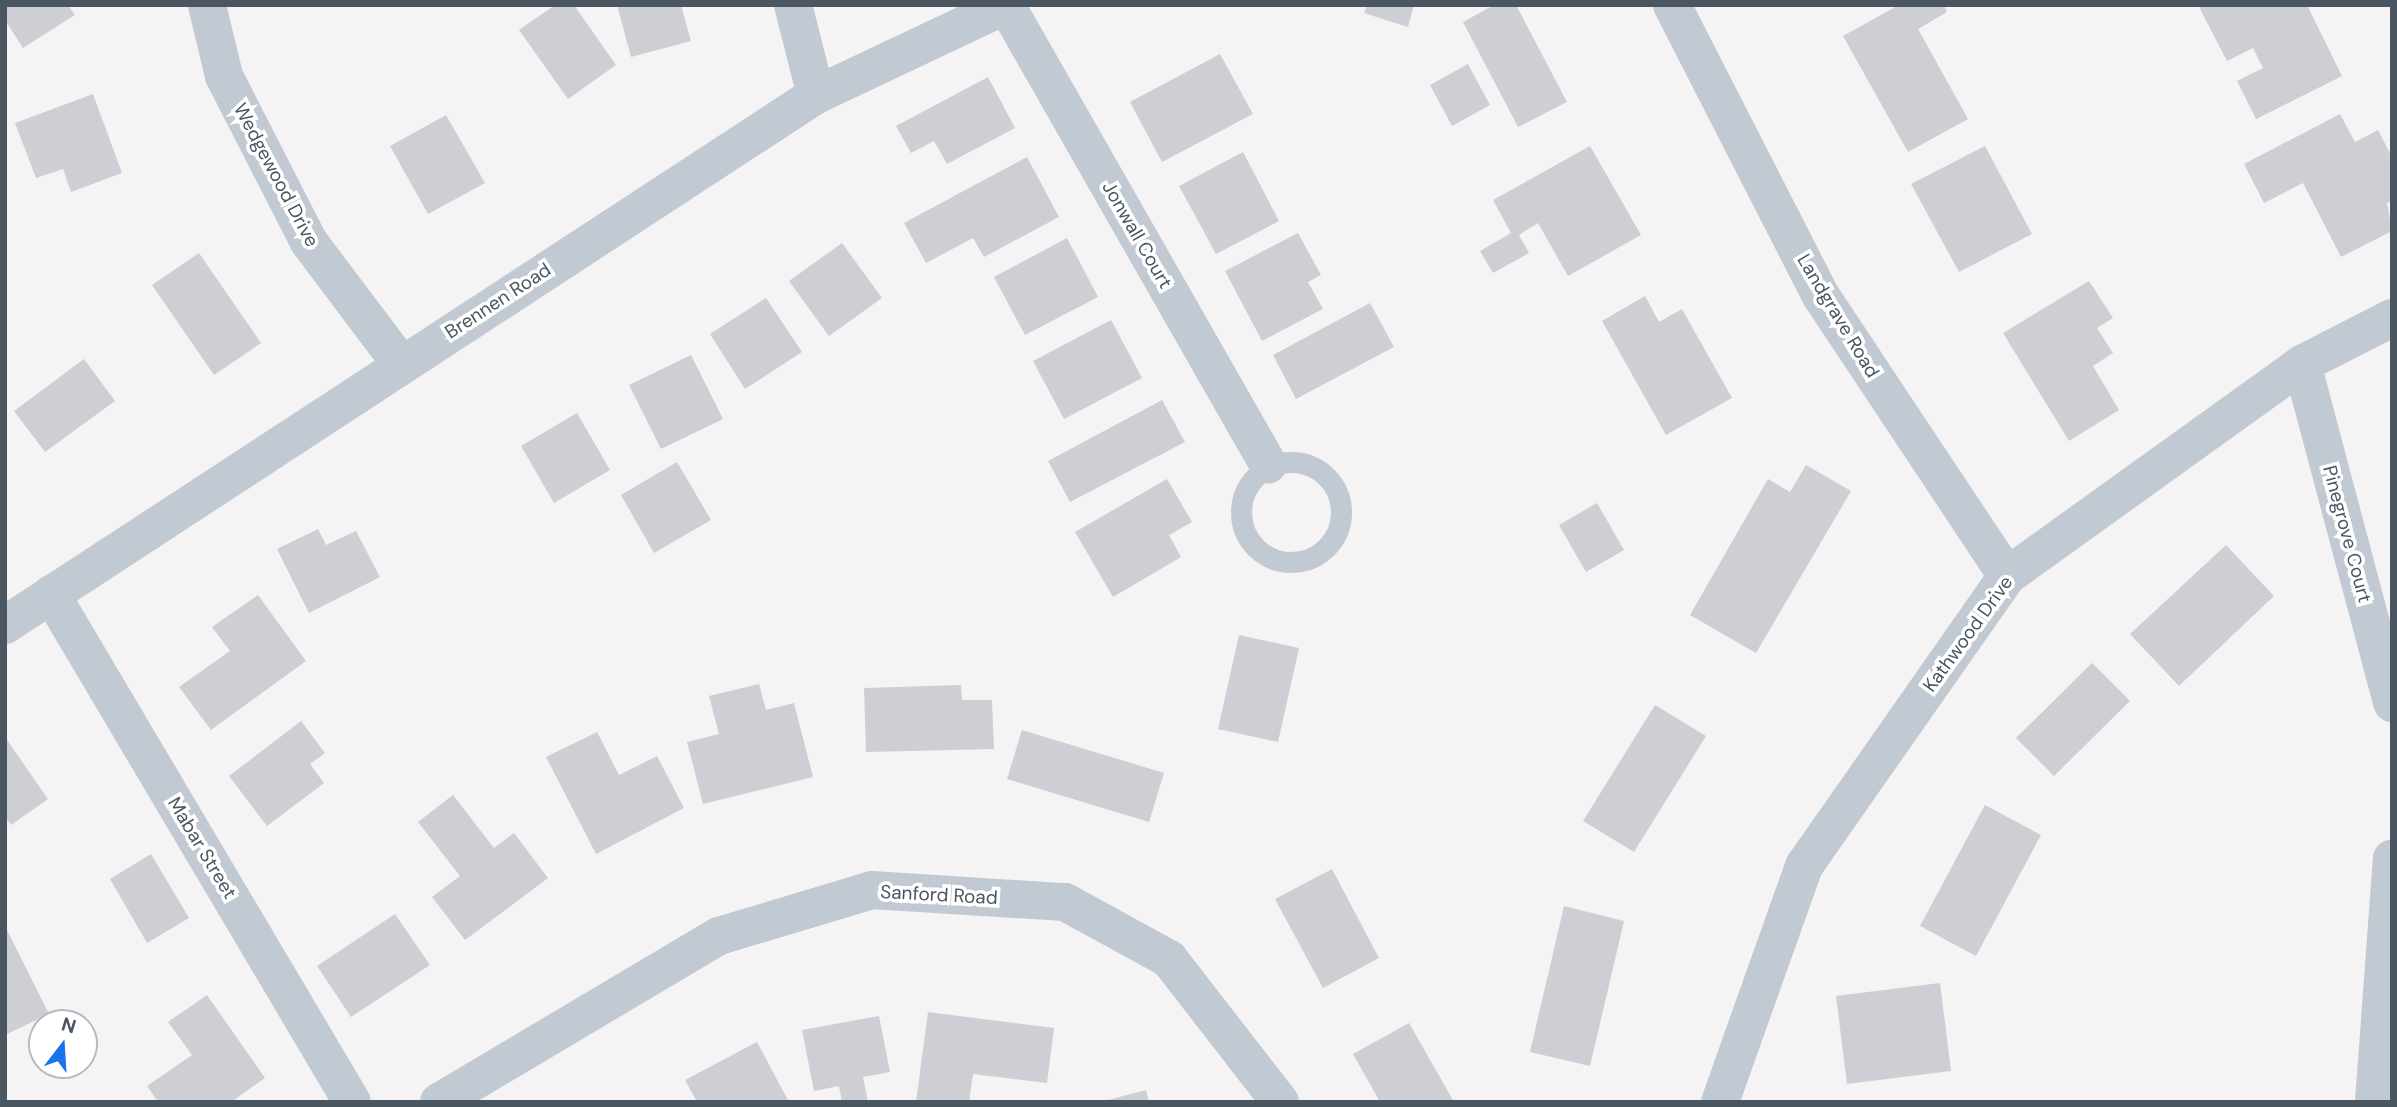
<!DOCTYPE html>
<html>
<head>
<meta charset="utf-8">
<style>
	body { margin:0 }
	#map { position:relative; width:2397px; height:1107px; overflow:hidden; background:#f5f3f3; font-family:"DM Sans",sans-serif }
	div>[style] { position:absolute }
	.building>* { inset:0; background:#cdcfd5 }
	.service>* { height:21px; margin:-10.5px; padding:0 10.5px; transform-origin:10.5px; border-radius:10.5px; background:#c1cad2 }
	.service>.ring { margin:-10.5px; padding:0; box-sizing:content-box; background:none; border:21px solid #c1cad2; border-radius:50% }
	.minor>* { height:38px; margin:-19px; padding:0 19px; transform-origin:19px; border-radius:19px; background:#c1cad2 }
	.tertiary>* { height:38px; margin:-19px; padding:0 19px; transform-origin:19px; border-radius:19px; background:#c1cad2 }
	span { translate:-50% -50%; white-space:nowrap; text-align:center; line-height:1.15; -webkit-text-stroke:7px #fff; paint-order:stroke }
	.street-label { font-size:19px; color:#4a5661 }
	.frame { position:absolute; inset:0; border:7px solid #4a5661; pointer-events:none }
	.north { position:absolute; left:28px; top:1009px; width:70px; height:70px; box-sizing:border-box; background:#fff; border:2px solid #b7bbc0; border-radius:50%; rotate:17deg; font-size:19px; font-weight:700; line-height:28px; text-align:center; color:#4a5661 }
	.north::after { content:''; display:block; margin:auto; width:24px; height:32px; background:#1a73e8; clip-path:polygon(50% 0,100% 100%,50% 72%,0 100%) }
</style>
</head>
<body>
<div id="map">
	<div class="building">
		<i style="clip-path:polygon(5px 5px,68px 5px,75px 15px,23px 48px,5px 20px)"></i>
		<i style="clip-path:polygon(555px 5px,574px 5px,616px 65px,568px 99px,519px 30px)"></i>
		<i style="clip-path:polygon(617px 5px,681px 5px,691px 41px,631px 57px)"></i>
		<i style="clip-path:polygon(1367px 5px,1414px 5px,1408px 27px,1364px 13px)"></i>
		<i style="clip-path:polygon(1494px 5px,1516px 5px,1567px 102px,1518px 127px,1463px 22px)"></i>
		<i style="clip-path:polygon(1899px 5px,1944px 5px,1947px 12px,1918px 29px,1968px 119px,1908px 152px,1843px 36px)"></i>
		<i style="clip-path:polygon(2198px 5px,2307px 5px,2342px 76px,2256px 119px,2237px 81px,2263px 68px,2253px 48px,2227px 61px)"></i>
		<i style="clip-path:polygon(1220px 54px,1253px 114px,1162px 162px,1130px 102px)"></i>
		<i style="clip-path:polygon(1468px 64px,1490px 105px,1452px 126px,1430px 85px)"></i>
		<i style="clip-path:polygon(988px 77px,1015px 128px,947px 164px,934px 141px,911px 153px,896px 126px)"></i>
		<i style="clip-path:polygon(93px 94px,122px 173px,71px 192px,63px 169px,36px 178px,15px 123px)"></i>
		<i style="clip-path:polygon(2340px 114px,2355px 142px,2378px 130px,2392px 157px,2392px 200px,2387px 203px,2392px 231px,2341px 257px,2303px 183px,2264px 203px,2244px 164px)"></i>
		<i style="clip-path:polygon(446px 115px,485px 183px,428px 214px,390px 146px)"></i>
		<i style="clip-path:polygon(1590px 146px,1641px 235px,1568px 276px,1538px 223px,1519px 235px,1529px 253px,1493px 273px,1480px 251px,1511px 233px,1493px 200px)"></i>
		<i style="clip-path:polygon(1985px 146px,2032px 234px,1959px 272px,1911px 184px)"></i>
		<i style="clip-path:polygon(1243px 152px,1279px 221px,1216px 254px,1179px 186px)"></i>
		<i style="clip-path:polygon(1027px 157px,1059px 217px,984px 257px,973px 238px,926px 263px,904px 223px)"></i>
		<i style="clip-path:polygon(1298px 233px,1321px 275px,1308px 282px,1323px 309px,1262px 341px,1225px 271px)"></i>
		<i style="clip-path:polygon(1067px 238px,1098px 297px,1025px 335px,994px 277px)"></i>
		<i style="clip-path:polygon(842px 243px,882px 298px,829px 336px,789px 281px)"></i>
		<i style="clip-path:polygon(199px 253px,261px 343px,214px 375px,152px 285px)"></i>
		<i style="clip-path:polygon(2089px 281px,2113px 318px,2097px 328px,2113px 353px,2093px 366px,2119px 410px,2069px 441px,2003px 333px)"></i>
		<i style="clip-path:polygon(1645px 296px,1659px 322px,1682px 309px,1732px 398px,1666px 435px,1602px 321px)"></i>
		<i style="clip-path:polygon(766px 298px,802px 352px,745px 389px,710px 334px)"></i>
		<i style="clip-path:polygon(1370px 303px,1394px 347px,1296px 399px,1273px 355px)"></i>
		<i style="clip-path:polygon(1111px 320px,1142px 378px,1064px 419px,1033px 361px)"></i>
		<i style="clip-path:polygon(691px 355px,723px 419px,661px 449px,629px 385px)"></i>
		<i style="clip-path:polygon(84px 359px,115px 401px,45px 452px,14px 411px)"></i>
		<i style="clip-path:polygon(1162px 400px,1185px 442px,1070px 502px,1048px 461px)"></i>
		<i style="clip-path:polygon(577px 413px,610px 470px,554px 503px,521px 446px)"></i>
		<i style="clip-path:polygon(677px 462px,711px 520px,654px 553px,621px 495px)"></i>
		<i style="clip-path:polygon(1806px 465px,1851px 491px,1756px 653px,1690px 615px,1768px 479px,1790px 492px)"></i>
		<i style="clip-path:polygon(1167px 479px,1192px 522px,1169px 535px,1181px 557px,1113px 597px,1075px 532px)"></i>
		<i style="clip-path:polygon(1597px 503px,1624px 550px,1586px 572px,1559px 525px)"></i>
		<i style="clip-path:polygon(318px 529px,326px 545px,356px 531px,380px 577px,309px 613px,277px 549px)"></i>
		<i style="clip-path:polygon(2226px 545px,2274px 596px,2179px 686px,2130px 634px)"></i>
		<i style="clip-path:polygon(258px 595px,306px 661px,211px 730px,179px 687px,230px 651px,212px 627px)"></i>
		<i style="clip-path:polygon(1239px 635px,1299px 648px,1278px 742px,1218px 729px)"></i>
		<i style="clip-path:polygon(2092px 663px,2130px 701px,2054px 776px,2016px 738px)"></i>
		<i style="clip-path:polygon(759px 684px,766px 710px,794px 703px,813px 777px,703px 804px,687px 742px,719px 734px,709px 696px)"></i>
		<i style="clip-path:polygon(961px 685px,962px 700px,992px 700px,994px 749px,866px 752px,864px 688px)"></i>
		<i style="clip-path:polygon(1655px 705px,1706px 736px,1634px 852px,1583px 821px)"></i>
		<i style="clip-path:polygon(301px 721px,325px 753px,310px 764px,324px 783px,267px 826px,229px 776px)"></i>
		<i style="clip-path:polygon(1022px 730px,1164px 773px,1149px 822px,1007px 779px)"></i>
		<i style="clip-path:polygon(597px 732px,619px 775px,657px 756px,684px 808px,596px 854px,546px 757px)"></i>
		<i style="clip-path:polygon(5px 737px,48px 799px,11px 825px,5px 817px)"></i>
		<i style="clip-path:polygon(453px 795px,494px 848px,514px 833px,548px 878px,465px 940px,432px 897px,460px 876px,418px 822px)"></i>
		<i style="clip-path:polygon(1985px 805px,2041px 835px,1976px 956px,1920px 926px)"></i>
		<i style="clip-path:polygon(151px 854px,189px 918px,147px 943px,110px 879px)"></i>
		<i style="clip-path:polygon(1332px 869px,1379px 958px,1323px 988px,1275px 899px)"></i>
		<i style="clip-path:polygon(1564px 906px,1624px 921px,1590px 1066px,1530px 1052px)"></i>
		<i style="clip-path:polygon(395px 914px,430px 965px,351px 1017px,317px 966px)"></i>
		<i style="clip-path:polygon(5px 926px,49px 1014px,5px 1035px)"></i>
		<i style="clip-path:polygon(1940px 983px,1951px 1071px,1847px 1084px,1836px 996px)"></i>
		<i style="clip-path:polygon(207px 995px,265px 1078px,231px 1102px,158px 1102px,147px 1086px,192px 1055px,168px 1022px)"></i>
		<i style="clip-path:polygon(928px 1012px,1054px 1028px,1047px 1083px,973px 1074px,969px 1102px,916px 1102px)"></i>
		<i style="clip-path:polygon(879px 1016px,890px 1072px,863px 1077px,868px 1102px,842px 1102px,839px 1086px,814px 1091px,802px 1030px)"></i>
		<i style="clip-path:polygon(1409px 1023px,1454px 1102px,1380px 1102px,1353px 1054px)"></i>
		<i style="clip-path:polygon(757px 1042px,789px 1102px,697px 1102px,685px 1080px)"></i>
		<i style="clip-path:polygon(1146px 1090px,1149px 1102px,1104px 1102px,1104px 1101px)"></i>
	</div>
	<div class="service">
		<i class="ring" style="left:1241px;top:462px;width:79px;height:79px"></i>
	</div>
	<div class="minor">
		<i style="left:207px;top:5px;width:73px;rotate:76.5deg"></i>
		<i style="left:224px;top:76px;width:186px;rotate:62.9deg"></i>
		<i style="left:309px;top:242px;width:153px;rotate:53deg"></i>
		<i style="left:793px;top:5px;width:93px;rotate:75.7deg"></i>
		<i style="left:1006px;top:5px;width:529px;rotate:60.28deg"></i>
		<i style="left:1672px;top:5px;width:327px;rotate:62.9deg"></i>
		<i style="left:1821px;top:296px;width:336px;rotate:56.4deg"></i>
		<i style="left:2302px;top:364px;width:351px;rotate:75.1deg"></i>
		<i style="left:51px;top:594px;width:590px;rotate:59.35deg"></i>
		<i style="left:439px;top:1102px;width:326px;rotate:-30.7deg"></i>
		<i style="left:719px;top:936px;width:160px;rotate:-16.7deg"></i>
		<i style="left:872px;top:890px;width:193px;rotate:3.6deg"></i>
		<i style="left:1065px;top:902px;width:119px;rotate:28.7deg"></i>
		<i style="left:1169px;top:959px;width:181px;rotate:52.2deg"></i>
		<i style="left:1720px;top:1102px;width:251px;rotate:-70.4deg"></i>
		<i style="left:1804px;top:866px;width:354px;rotate:-55deg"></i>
		<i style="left:2007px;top:576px;width:363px;rotate:-35.7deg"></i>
		<i style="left:2302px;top:364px;width:101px;rotate:-27.1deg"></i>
		<i style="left:2374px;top:1102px;width:244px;rotate:-85.8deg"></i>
	</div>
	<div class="tertiary">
		<i style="left:5px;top:625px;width:969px;rotate:-33.17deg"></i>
		<i style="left:816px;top:95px;width:210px;rotate:-25.3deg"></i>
	</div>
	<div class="street-label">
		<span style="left:276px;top:175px;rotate:62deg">Wedgewood Drive</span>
		<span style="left:1137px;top:235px;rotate:60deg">Jonwall Court</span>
		<span style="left:498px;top:301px;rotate:-33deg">Brennen Road</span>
		<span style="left:1838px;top:316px;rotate:59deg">Landgrave Road</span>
		<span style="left:2347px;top:534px;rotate:75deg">Pinegrove Court</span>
		<span style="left:1968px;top:634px;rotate:-54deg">Kathwood Drive</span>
		<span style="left:202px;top:848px;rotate:59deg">Mabar Street</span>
		<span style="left:939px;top:895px;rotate:3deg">Sanford Road</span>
	</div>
	<div class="frame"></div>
	<div class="north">N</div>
</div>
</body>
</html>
